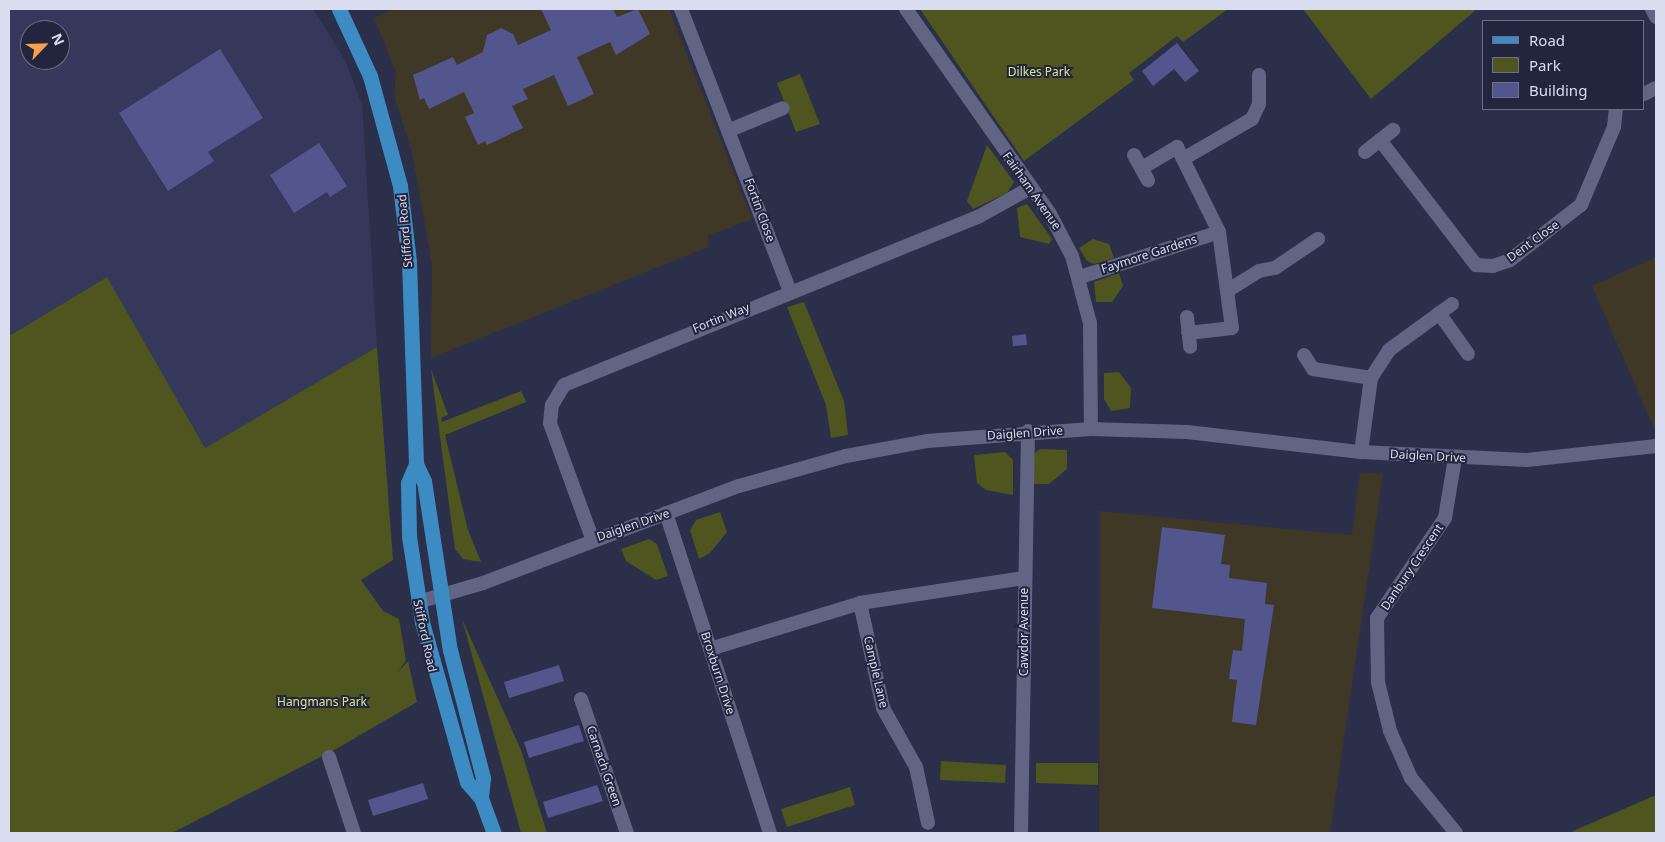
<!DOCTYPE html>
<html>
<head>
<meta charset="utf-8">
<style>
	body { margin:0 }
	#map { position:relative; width:1665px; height:842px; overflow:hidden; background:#2c2f4a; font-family:"Noto Sans",sans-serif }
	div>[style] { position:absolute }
	.commercial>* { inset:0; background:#403827 }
	.built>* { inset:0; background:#35385a }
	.education>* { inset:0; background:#3f3827 }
	.green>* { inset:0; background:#4e551e }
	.building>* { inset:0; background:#52568d }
	.minor>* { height:14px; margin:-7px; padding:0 7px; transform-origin:7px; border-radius:7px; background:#616583 }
	.major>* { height:15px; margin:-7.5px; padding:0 7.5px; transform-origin:7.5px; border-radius:7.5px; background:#3c8bc3 }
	span { translate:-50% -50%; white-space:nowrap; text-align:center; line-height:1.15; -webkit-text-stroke:4px #23253f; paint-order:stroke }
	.park-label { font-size:12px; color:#d9e88a }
	.street-label { font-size:12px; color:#daddef }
	.frame { position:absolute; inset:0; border:10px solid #daddef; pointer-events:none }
	.legend { position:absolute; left:1482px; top:20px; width:162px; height:90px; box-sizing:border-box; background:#23253f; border:1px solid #6c6f85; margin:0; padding:6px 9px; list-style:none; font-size:15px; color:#daddef }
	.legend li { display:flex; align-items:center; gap:10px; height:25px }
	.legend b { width:25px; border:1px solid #6c6f85 }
	.north { position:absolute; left:20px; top:20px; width:50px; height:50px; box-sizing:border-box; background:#23253f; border:1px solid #6c6f85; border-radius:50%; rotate:66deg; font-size:14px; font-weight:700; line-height:20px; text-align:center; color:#daddef }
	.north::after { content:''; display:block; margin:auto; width:18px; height:22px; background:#f9a04c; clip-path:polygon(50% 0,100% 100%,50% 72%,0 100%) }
</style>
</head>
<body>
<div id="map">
	<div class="commercial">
		<i style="clip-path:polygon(1656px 257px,1656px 427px,1654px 428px,1592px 286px)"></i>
	</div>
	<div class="built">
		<i style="clip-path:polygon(evenodd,9px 9px,313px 9px,345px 60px,362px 105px,377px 347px,205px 448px,107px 277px,9px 336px,9px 9px,30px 30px,60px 30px,60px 60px,30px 60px,30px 30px)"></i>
	</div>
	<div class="education">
		<i style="clip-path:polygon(394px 9px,669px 9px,752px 219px,708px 236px,708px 247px,431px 358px,432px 264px,412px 152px,394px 96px,396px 72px,374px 18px)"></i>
		<i style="clip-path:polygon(1360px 472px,1383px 474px,1330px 833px,1099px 833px,1100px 511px,1352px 535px)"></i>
	</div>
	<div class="green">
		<i style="clip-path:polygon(920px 9px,1228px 9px,1183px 42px,1177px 36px,1129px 73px,1134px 80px,1024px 161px)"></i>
		<i style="clip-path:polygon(1303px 9px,1477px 9px,1371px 99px)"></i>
		<i style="clip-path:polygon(800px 74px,820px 124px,796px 132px,777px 83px)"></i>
		<i style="clip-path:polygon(987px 145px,1014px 182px,1007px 193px,973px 209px,967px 201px)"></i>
		<i style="clip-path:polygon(1027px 204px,1052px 239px,1049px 244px,1020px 237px,1017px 208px)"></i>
		<i style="clip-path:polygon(1093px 239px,1109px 244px,1114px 258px,1094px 264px,1087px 261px,1079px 248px)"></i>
		<i style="clip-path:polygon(1119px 273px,1123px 286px,1112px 302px,1096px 302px,1094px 282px)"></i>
		<i style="clip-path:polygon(107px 277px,205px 448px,377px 347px,393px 560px,361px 580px,383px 611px,399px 619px,406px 660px,398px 672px,408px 661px,417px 702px,336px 749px,172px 833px,9px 833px,9px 336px)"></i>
		<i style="clip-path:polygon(804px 302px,844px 401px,848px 435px,831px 438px,826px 405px,787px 307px)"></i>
		<i style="clip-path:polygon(431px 369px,448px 415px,441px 418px,442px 422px,521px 391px,526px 402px,445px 435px,468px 530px,481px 562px,463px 559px,455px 549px)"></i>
		<i style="clip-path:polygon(1119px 372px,1131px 388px,1130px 408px,1111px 411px,1104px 399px,1104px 373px)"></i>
		<i style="clip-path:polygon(1040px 449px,1067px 450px,1067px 469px,1049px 484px,1032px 484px,1032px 455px)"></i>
		<i style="clip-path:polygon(1005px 452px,1013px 460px,1013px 495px,986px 490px,977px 483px,974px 455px)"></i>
		<i style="clip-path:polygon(720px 512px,727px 532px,710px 553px,699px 559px,690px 530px,696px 520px)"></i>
		<i style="clip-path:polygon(649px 539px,657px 544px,668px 576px,656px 580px,626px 561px,621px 549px)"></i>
		<i style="clip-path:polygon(462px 619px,521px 750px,547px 833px,521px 833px)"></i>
		<i style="clip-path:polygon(941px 761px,1006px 765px,1005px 783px,940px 780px)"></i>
		<i style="clip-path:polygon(1036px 763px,1098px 763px,1098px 785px,1036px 783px)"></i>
		<i style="clip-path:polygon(850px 787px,855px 805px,787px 827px,781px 809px)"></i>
		<i style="clip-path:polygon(1656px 795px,1656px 833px,1574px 833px,1573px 831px)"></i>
	</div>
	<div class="building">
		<i style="clip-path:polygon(541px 9px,613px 9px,617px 17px,638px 9px,650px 34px,616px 55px,610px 42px,577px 57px,594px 94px,568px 106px,554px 75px,523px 89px,528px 99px,512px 106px,523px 128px,487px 145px,485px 141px,478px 145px,465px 117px,474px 113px,464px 92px,429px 109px,424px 98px,420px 100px,413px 75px,453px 57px,457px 65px,483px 52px,487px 35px,501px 28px,513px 34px,518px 45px,551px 30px)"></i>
		<i style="clip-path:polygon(1177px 43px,1199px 71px,1185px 82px,1174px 69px,1153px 86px,1142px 71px)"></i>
		<i style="clip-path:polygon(220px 49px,263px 118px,208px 152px,214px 161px,168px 191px,119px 113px)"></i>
		<i style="clip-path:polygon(319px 143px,347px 186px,330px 197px,327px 192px,294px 213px,270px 175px)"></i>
		<i style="clip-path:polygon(1026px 334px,1027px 345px,1013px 346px,1012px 336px)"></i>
		<i style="clip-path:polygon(1162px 527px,1225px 535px,1221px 564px,1230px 565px,1229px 578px,1267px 583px,1265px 604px,1274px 605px,1256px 725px,1232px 722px,1237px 680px,1229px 679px,1233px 650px,1242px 651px,1245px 619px,1152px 608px)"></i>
		<i style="clip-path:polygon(559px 665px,564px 681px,509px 698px,504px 682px)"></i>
		<i style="clip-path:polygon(579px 725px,584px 741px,529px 758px,524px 742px)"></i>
		<i style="clip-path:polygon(423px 783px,428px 799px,373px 816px,368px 800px)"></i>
		<i style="clip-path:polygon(597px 785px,603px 801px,548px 818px,543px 802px)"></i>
	</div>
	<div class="minor">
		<i style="left:681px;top:9px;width:302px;rotate:68.9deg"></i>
		<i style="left:906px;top:9px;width:251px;rotate:54.9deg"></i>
		<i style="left:1050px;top:214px;width:47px;rotate:62.4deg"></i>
		<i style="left:1072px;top:256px;width:69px;rotate:75deg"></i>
		<i style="left:1090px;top:323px;width:106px;rotate:89.5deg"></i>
		<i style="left:1652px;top:9px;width:9px;rotate:63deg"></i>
		<i style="left:1644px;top:94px;width:13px;rotate:-27deg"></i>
		<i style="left:730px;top:130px;width:57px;rotate:-22.5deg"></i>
		<i style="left:1380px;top:140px;width:158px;rotate:52.5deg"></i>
		<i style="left:1476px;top:265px;width:17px;rotate:3deg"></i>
		<i style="left:1493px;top:266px;width:18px;rotate:-19deg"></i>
		<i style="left:1510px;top:260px;width:90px;rotate:-37.8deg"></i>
		<i style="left:1581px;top:205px;width:85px;rotate:-67.1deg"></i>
		<i style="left:1614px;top:127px;width:18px;rotate:-84deg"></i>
		<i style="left:1365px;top:152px;width:36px;rotate:-38deg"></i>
		<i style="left:1134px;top:155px;width:29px;rotate:61deg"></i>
		<i style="left:1183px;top:159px;width:80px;rotate:-30.1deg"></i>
		<i style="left:1252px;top:119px;width:17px;rotate:-65deg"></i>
		<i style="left:1259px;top:104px;width:29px;rotate:-90deg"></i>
		<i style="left:1142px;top:168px;width:41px;rotate:-31deg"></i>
		<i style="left:1177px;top:147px;width:95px;rotate:63.7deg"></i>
		<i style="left:1080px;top:277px;width:146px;rotate:-17.9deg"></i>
		<i style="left:1219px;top:232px;width:97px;rotate:82.3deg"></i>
		<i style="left:1232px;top:328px;width:44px;rotate:173.5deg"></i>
		<i style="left:1227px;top:291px;width:38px;rotate:-32deg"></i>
		<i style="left:1259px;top:271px;width:16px;rotate:-11deg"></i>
		<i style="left:1275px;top:268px;width:52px;rotate:-34deg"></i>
		<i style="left:1439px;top:313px;width:50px;rotate:54.7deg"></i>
		<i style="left:1187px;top:317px;width:30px;rotate:84deg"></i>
		<i style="left:1304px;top:355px;width:17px;rotate:57deg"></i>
		<i style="left:1313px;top:369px;width:59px;rotate:8.8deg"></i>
		<i style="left:1371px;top:378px;width:75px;rotate:97.7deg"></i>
		<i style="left:1371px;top:378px;width:33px;rotate:-57deg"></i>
		<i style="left:1389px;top:350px;width:78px;rotate:-36.1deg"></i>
		<i style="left:1455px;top:458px;width:61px;rotate:99.5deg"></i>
		<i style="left:1445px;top:518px;width:121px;rotate:124.2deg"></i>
		<i style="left:1377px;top:618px;width:64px;rotate:89.1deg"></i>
		<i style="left:1378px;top:682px;width:50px;rotate:76.2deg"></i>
		<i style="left:1390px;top:731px;width:51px;rotate:65.9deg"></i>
		<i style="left:1411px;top:778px;width:71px;rotate:50.7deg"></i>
		<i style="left:666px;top:513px;width:336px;rotate:72deg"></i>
		<i style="left:592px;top:538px;width:122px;rotate:-110.1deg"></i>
		<i style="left:550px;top:423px;width:18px;rotate:-84deg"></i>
		<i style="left:552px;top:405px;width:23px;rotate:-59deg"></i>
		<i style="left:564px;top:385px;width:447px;rotate:-22.1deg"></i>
		<i style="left:978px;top:217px;width:60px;rotate:-29.1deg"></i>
		<i style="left:418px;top:602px;width:68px;rotate:-16.3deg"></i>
		<i style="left:483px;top:583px;width:274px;rotate:-20.8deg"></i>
		<i style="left:739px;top:486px;width:111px;rotate:-15.7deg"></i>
		<i style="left:846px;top:456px;width:82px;rotate:-10.5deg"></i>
		<i style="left:927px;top:441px;width:164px;rotate:-4.2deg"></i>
		<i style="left:1091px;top:429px;width:96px;rotate:1.8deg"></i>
		<i style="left:1187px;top:432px;width:175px;rotate:6.6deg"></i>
		<i style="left:1361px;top:452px;width:166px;rotate:2.8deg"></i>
		<i style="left:1527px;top:460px;width:130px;rotate:-6.2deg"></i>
		<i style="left:860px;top:603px;width:107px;rotate:77.6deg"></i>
		<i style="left:883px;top:708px;width:68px;rotate:60.8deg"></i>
		<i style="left:916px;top:767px;width:57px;rotate:77.9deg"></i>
		<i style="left:710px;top:649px;width:157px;rotate:-17deg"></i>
		<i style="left:860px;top:603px;width:166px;rotate:-8.7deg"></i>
		<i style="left:581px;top:699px;width:142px;rotate:71.1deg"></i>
		<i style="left:329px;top:757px;width:80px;rotate:71.8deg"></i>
		<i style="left:1021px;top:833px;width:402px;rotate:-89deg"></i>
	</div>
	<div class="major">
		<i style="left:339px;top:9px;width:74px;rotate:65.2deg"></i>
		<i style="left:370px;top:76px;width:114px;rotate:74.7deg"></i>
		<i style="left:400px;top:186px;width:77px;rotate:83.2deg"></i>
		<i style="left:409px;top:262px;width:202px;rotate:88deg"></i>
		<i style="left:416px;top:464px;width:19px;rotate:65deg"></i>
		<i style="left:424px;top:481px;width:171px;rotate:81.3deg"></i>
		<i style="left:450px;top:650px;width:132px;rotate:75.5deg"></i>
		<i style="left:483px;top:778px;width:20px;rotate:96deg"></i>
		<i style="left:416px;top:464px;width:21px;rotate:113deg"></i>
		<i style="left:408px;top:483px;width:53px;rotate:88.9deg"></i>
		<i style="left:409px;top:536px;width:87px;rotate:81.4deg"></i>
		<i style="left:422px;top:622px;width:166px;rotate:74.3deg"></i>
		<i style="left:467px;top:782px;width:21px;rotate:49deg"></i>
		<i style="left:481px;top:798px;width:37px;rotate:70deg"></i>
	</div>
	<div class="park-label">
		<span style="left:1039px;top:72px">Dilkes Park</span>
		<span style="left:322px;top:702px">Hangmans Park</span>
	</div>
	<div class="street-label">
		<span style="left:1032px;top:191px;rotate:55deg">Fairham Avenue</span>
		<span style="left:760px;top:210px;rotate:70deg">Fortin Close</span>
		<span style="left:405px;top:231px;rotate:-95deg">Stifford Road</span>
		<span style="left:1533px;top:241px;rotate:-36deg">Dent Close</span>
		<span style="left:1149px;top:254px;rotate:-18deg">Faymore Gardens</span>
		<span style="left:721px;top:318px;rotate:-22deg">Fortin Way</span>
		<span style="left:1025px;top:433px;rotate:-4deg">Daiglen Drive</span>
		<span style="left:1428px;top:456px;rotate:3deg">Daiglen Drive</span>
		<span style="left:633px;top:525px;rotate:-19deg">Daiglen Drive</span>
		<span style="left:1412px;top:567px;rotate:-56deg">Danbury Crescent</span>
		<span style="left:1024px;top:632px;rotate:-90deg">Cawdor Avenue</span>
		<span style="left:425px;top:636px;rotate:78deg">Stifford Road</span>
		<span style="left:876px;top:672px;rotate:77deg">Cample Lane</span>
		<span style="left:718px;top:673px;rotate:72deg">Broxburn Drive</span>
		<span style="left:604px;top:766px;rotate:71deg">Carnach Green</span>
	</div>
	<div class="frame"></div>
	<ul class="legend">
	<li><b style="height:6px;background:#3c8bc3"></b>Road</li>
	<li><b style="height:14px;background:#4e551e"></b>Park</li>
	<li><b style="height:14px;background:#52568d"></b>Building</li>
	</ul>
	<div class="north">N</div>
</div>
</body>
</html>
